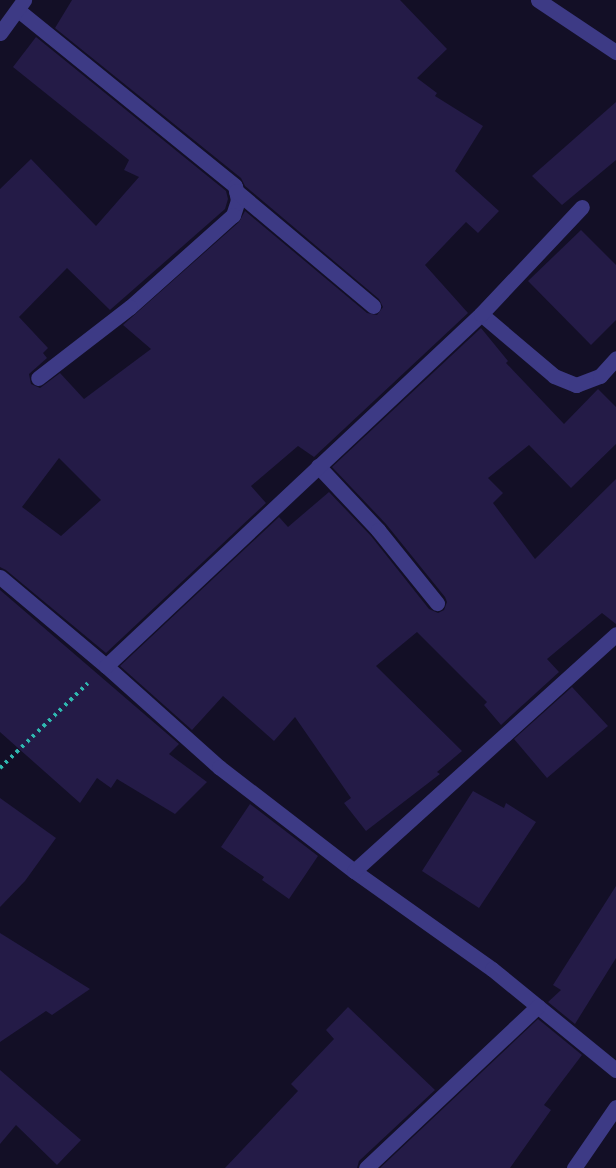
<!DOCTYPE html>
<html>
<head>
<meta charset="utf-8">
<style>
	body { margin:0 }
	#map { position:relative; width:616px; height:1168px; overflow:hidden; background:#130f26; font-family:"PT Sans Narrow",sans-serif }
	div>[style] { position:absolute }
	.building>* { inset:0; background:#241b47 }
	.path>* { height:4px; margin-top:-2px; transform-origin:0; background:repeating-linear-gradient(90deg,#2fb8b0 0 3px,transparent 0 7.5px) }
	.street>* { height:15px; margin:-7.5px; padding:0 7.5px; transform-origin:7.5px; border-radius:7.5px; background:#3d3a85 }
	span { translate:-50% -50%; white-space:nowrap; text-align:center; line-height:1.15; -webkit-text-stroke:4.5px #130f26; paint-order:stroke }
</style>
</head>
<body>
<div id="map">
	<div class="building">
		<i style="clip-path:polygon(evenodd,72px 0,400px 0,447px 49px,417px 78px,437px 93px,435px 96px,483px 126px,455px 171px,499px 211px,478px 233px,466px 222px,425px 265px,468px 313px,314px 457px,298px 446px,251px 486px,266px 503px,106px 653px,6px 570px,0 567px,0 189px,31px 159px,96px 226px,139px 177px,124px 170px,129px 160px,13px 67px,36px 37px,226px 191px,228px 199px,225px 209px,110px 310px,67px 268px,19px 317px,48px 348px,43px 353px,47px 358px,29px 374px,31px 384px,40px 388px,60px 373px,84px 399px,151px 349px,123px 325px,239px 222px,245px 211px,367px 313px,377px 315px,383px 307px,379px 299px,245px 186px,241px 178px,55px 28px,72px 0,59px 458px,101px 500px,61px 536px,22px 507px,59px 458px)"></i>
		<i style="clip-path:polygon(616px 102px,616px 160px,562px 205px,532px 176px)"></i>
		<i style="clip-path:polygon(581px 230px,616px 265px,616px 320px,591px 345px,528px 281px)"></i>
		<i style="clip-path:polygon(481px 328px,508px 361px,506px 363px,564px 424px,598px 389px,616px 407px,616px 444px,571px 488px,529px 445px,488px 478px,503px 493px,493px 503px,535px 559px,616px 479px,616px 624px,602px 613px,547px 659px,559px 672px,501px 725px,484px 705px,487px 702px,417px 632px,376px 666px,462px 751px,437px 772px,440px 774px,366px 831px,344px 803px,351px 798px,295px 717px,274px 741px,223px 696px,192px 730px,120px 666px,279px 517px,288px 527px,329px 492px,371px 536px,429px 609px,438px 613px,444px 610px,447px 602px,445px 597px,386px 524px,332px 467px)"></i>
		<i style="clip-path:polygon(0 590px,179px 744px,169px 754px,207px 782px,175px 814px,117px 779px,111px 788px,97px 778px,80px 803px,0 732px)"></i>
		<i style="clip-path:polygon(572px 687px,608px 726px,547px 778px,514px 739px)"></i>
		<i style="clip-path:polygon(473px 791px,504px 808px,506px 803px,536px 822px,479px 908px,422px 871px)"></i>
		<i style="clip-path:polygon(0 798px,56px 838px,25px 881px,0 907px)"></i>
		<i style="clip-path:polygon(250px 804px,318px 856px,289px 899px,262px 880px,264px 877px,221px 847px)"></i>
		<i style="clip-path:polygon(616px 886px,616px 958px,575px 1024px,548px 1002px,561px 990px,553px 985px)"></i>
		<i style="clip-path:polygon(0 933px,90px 989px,52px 1015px,46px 1011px,0 1042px)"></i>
		<i style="clip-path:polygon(348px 1007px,435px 1090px,359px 1161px,357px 1168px,225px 1168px,298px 1091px,291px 1084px,334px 1039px,326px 1030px)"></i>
		<i style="clip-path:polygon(538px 1019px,582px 1055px,544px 1105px,551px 1110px,510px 1168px,380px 1168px)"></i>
		<i style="clip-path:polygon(0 1070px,81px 1140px,57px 1165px,16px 1125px,0 1144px)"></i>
	</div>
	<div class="path">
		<i style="left:0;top:768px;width:122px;rotate:-44deg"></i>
	</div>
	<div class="street">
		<i style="left:538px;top:0;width:94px;rotate:33.7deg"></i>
		<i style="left:18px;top:10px;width:279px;rotate:39deg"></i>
		<i style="left:235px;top:186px;width:14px;rotate:78deg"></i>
		<i style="left:238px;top:200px;width:16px;rotate:108deg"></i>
		<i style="left:233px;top:215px;width:138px;rotate:138.2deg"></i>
		<i style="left:130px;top:307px;width:116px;rotate:142.3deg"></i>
		<i style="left:0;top:33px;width:41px;rotate:-54deg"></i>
		<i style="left:236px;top:191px;width:179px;rotate:40deg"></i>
		<i style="left:481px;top:314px;width:96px;rotate:40.3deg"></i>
		<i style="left:554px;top:376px;width:24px;rotate:22deg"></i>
		<i style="left:576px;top:385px;width:26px;rotate:-21deg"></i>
		<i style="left:600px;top:376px;width:24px;rotate:-48deg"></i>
		<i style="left:318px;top:466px;width:88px;rotate:46.8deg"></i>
		<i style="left:378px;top:530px;width:94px;rotate:51.1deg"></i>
		<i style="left:0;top:577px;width:138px;rotate:40deg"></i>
		<i style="left:106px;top:666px;width:152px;rotate:41.8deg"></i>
		<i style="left:219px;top:767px;width:170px;rotate:37.6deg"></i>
		<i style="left:354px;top:871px;width:169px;rotate:35.4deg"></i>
		<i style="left:492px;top:969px;width:160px;rotate:39.2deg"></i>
		<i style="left:106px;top:666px;width:514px;rotate:-43.19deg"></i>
		<i style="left:481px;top:314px;width:147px;rotate:-46.7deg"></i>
		<i style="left:354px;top:871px;width:353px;rotate:-42.1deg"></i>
		<i style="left:366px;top:1168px;width:236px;rotate:-43.3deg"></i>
		<i style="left:574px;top:1168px;width:74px;rotate:-55.5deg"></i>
	</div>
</div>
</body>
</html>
